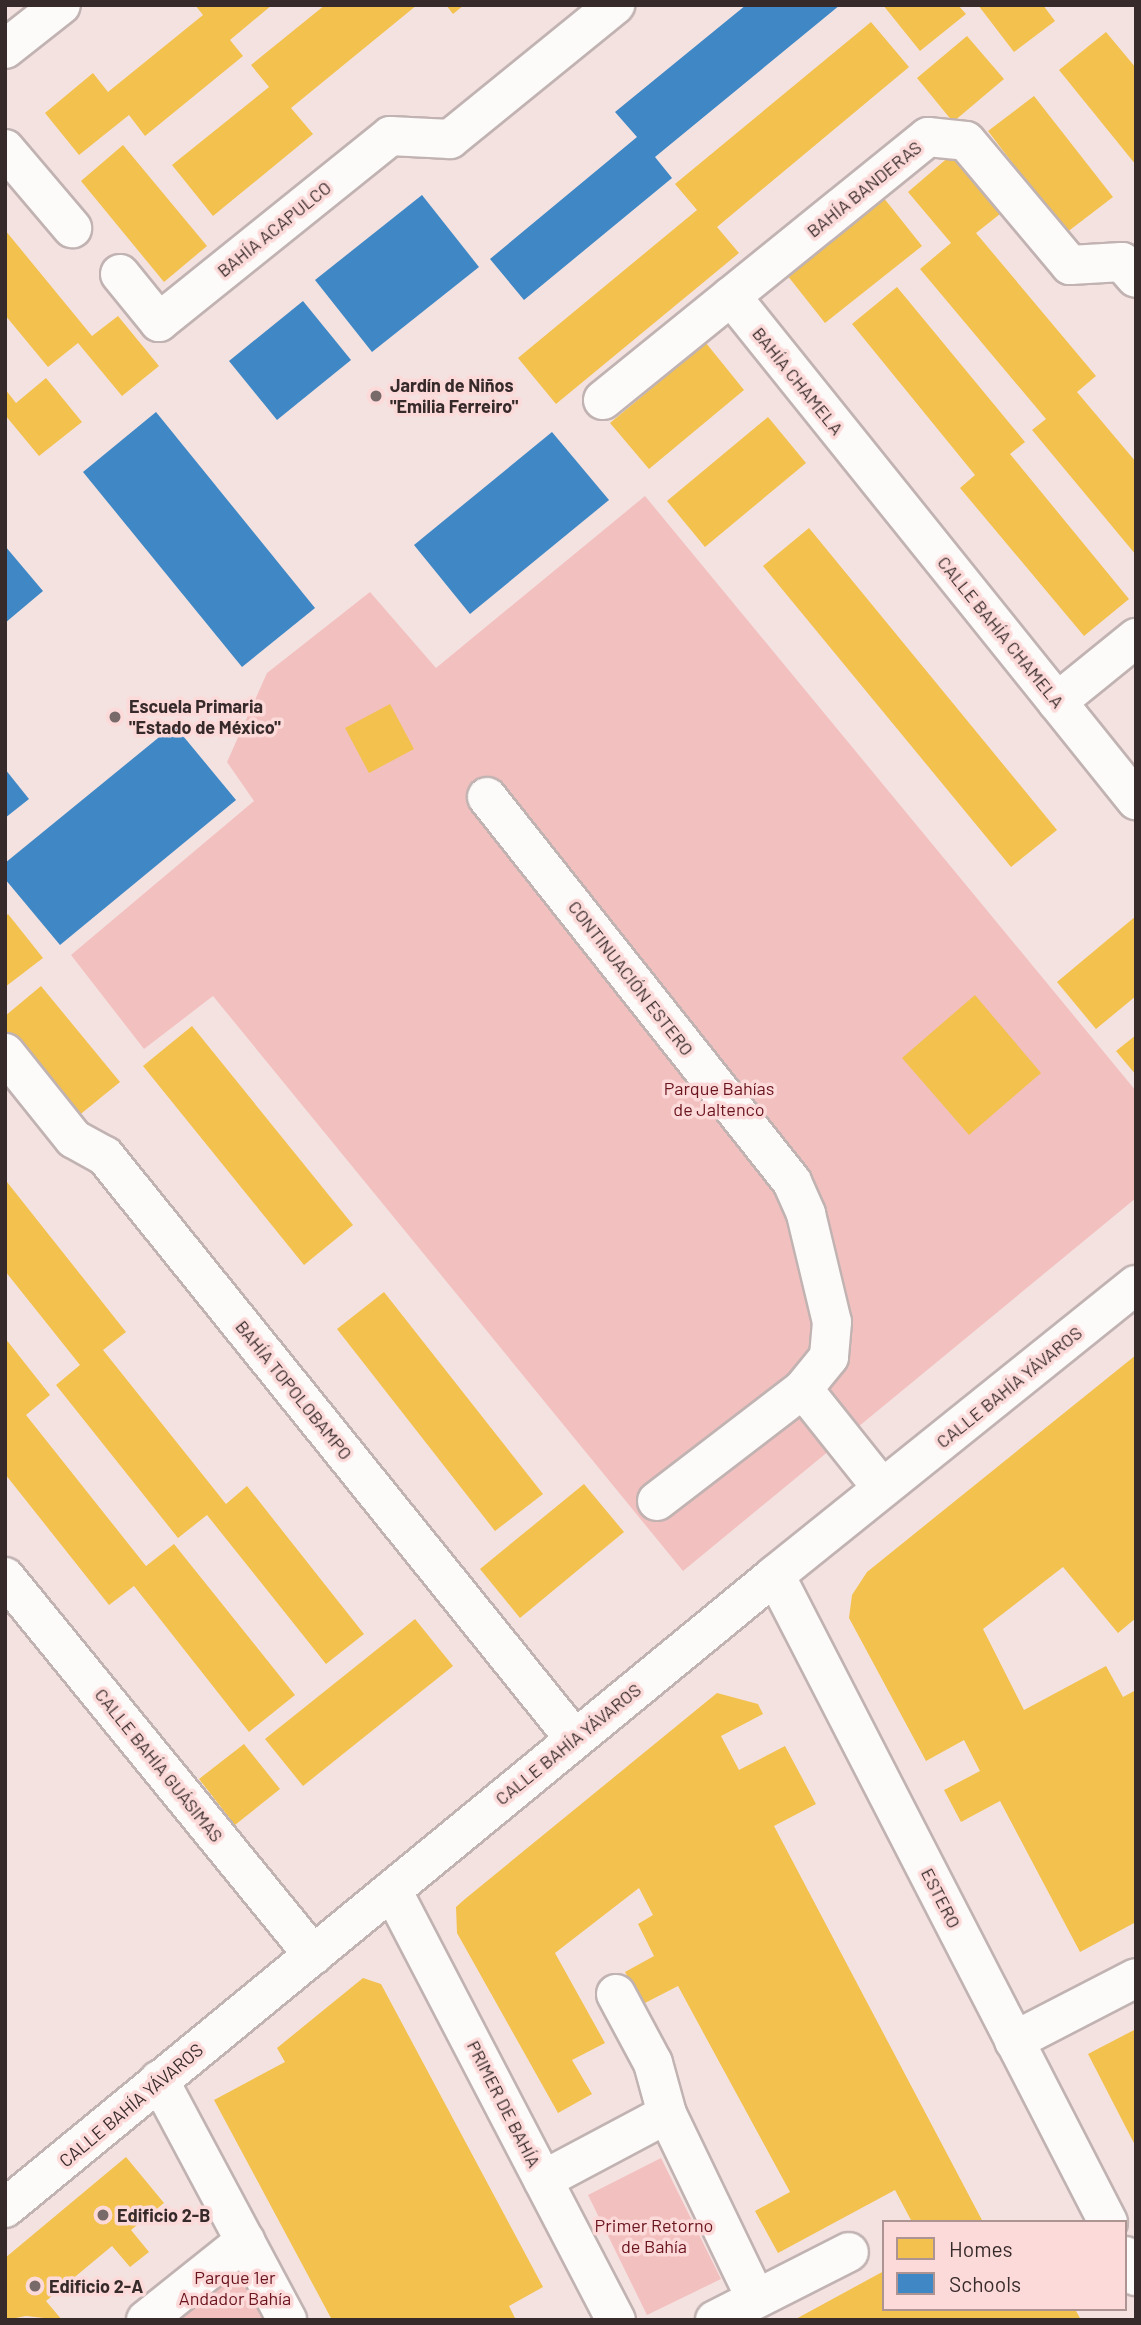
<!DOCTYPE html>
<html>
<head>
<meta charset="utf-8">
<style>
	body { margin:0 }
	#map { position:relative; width:1141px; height:2325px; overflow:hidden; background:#f4e2e1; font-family:Barlow,sans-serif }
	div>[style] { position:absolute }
	.green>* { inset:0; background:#f2c0bf }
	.homes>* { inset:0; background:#f2c14e }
	.schools>* { inset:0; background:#3f88c5 }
	.roads { filter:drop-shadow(2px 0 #c1b3b2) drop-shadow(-2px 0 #c1b3b2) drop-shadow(0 2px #c1b3b2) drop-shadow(0 -2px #c1b3b2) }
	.minor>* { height:38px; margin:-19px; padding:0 19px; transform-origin:19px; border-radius:19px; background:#fdfbfa }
	.dots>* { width:19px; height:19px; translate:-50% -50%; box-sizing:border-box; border:4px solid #fcdad9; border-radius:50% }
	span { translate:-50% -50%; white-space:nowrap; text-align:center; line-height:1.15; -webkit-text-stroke:7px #fcdad9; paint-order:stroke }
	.street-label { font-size:18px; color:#372a2a }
	.poi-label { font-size:18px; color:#372a2a; font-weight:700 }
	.left { translate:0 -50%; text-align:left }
	.park-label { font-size:18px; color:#6a141e }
	.frame { position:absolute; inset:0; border:7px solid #372a2a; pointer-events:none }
	.legend { position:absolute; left:882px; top:2220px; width:245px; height:91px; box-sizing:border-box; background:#fcdad9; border:2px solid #ad9493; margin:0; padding:9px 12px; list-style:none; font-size:21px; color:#372a2a }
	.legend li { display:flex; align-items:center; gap:14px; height:35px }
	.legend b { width:35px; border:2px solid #ad9493 }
</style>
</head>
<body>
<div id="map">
	<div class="green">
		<i style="clip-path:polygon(645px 496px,1136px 1091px,1136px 1198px,683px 1571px,213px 996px,144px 1049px,71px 955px,254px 801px,227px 762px,267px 673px,370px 592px,436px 668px)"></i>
		<i style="clip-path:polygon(661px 2158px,721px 2279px,647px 2315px,588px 2195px)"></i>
		<i style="clip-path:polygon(245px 2241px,287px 2320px,146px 2320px)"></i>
	</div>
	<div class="homes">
		<i style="clip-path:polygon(195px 5px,272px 5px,230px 40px,243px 56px,145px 136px,129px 115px,79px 155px,45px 113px,93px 73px,108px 92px,203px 15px)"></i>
		<i style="clip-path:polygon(325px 5px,417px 5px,291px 108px,313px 134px,213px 216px,172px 165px,269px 87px,251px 65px)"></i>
		<i style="clip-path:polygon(446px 5px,464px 5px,453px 14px)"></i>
		<i style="clip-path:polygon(883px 5px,958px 5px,966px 14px,920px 51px)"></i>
		<i style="clip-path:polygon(978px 5px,1043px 5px,1055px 21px,1014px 52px)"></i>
		<i style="clip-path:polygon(871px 22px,909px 67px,717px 227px,739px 253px,556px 404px,518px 358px,697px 210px,675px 184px)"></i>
		<i style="clip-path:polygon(1106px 32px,1136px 68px,1136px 165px,1059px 70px)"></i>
		<i style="clip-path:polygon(967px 36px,1004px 79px,953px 122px,917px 78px)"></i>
		<i style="clip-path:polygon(1034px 96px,1113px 197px,1066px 233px,988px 131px)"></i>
		<i style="clip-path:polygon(123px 145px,207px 246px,164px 282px,81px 181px)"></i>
		<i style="clip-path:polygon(951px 155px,1000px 214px,976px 233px,1096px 376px,1077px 392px,1136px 462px,1136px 555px,1032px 430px,1046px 419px,920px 269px,951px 243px,908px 192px)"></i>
		<i style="clip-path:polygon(883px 197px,922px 246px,825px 323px,787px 275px)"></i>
		<i style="clip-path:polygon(5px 230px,92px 336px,118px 316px,159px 366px,122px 396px,78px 343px,48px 367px,5px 315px)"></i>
		<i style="clip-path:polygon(897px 287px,1025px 442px,1010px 454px,1129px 599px,1084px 636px,960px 488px,975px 475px,852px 324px)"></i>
		<i style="clip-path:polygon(706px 343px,744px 390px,649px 469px,610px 423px)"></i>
		<i style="clip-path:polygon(46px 378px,82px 422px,39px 456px,5px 415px,5px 389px,16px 403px)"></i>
		<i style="clip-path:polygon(768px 417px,806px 463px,705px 547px,667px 501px)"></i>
		<i style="clip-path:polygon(809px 528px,1057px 830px,1011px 867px,763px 566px)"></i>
		<i style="clip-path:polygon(390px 704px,414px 749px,369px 773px,345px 728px)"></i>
		<i style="clip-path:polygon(8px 914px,43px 958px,5px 987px,5px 917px)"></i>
		<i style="clip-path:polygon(1136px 916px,1136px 996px,1096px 1029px,1057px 982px)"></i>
		<i style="clip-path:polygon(41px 986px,120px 1082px,77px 1117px,5px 1029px,5px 1016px)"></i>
		<i style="clip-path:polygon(975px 995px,1041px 1073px,969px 1135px,902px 1058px)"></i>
		<i style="clip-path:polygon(192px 1026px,353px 1225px,304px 1265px,143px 1066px)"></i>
		<i style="clip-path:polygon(1136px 1035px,1136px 1075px,1116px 1051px)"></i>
		<i style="clip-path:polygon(7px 1182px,126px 1332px,103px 1350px,226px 1504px,247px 1486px,364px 1634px,326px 1664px,207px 1515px,178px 1538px,56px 1385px,80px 1365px,5px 1271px)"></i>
		<i style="clip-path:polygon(384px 1292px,543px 1494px,495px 1531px,337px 1329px)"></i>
		<i style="clip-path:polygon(5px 1338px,50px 1395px,26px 1415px,146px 1566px,174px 1544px,295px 1695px,249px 1732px,134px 1586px,109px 1605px,5px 1474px)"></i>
		<i style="clip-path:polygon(1136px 1355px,1136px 1618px,1118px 1633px,1063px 1567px,983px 1629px,1024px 1710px,1106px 1666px,1123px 1697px,1136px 1690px,1136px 1922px,1080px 1952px,1000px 1801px,961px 1822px,944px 1790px,980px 1771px,964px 1740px,926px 1761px,849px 1618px,852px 1595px,867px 1572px)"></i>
		<i style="clip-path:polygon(584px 1484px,624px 1532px,520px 1618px,480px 1569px)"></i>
		<i style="clip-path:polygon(415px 1619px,453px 1666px,303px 1786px,265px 1739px)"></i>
		<i style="clip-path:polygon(717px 1693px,758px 1704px,763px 1714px,721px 1736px,739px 1770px,785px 1746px,816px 1804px,774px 1826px,983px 2222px,912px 2222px,895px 2190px,778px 2253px,755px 2211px,790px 2192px,710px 2045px,678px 1986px,643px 2004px,625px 1972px,654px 1956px,638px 1924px,653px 1915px,639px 1888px,555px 1953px,605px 2043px,572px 2060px,592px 2094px,558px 2113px,457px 1933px,456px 1907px,465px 1899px)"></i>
		<i style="clip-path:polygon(244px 1744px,280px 1789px,235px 1825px,199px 1779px)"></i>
		<i style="clip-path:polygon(363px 1978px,381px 1984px,543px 2287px,509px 2306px,516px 2320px,332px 2320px,214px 2100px,285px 2062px,277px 2048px)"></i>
		<i style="clip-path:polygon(1136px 2029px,1136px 2147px,1088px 2054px)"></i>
		<i style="clip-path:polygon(126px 2157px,164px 2203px,131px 2230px,149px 2252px,130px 2267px,112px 2246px,46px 2301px,62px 2320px,26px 2316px,5px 2320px,5px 2258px)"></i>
		<i style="clip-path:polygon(884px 2271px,884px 2309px,1075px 2309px,1081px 2320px,794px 2320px)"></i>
	</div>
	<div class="schools">
		<i style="clip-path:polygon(746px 5px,840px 5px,655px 157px,672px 178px,524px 300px,490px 259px,637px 137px,615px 112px)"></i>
		<i style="clip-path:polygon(422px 195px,479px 267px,372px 352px,315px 280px)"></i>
		<i style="clip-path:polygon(303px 301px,351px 360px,277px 420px,229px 361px)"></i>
		<i style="clip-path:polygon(156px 412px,315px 608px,242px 667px,83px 472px)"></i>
		<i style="clip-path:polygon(552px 432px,609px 500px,470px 614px,414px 545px)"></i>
		<i style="clip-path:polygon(5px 546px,43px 591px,5px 623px)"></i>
		<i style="clip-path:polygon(174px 725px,236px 800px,60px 945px,5px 879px,5px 863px)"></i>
		<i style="clip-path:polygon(5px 769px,29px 799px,5px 818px)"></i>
	</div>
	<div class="roads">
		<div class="minor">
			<i style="left:5px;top:49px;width:71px;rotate:-38.2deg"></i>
			<i style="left:5px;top:149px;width:104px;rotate:49.7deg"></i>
			<i style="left:120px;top:274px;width:62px;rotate:50.9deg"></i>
			<i style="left:159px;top:322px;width:297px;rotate:-38.8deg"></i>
			<i style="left:390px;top:136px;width:60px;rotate:2.9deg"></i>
			<i style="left:450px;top:139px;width:213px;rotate:-39.1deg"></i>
			<i style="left:731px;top:296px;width:647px;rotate:51.22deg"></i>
			<i style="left:603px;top:400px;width:418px;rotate:-39deg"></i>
			<i style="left:928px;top:137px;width:38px;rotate:6deg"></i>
			<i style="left:966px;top:141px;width:162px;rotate:50deg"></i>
			<i style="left:1070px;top:265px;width:52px;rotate:-3.3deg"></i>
			<i style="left:1122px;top:262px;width:21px;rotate:49deg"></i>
			<i style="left:1057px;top:702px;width:102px;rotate:-39deg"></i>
			<i style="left:487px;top:797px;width:491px;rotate:51.6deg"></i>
			<i style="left:792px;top:1182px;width:35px;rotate:66deg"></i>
			<i style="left:806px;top:1214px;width:111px;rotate:76.5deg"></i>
			<i style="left:832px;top:1322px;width:35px;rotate:95deg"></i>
			<i style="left:829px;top:1357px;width:41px;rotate:129.1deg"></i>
			<i style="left:803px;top:1389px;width:184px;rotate:142.5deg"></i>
			<i style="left:5px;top:1053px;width:110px;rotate:51.3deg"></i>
			<i style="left:74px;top:1139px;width:35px;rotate:29deg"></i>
			<i style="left:105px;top:1156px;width:749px;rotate:51.13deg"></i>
			<i style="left:803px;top:1389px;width:127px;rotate:51.4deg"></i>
			<i style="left:775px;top:1575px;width:728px;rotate:62.77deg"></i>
			<i style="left:5px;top:1577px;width:488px;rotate:50.8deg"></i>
			<i style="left:392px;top:1890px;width:485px;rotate:62.5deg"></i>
			<i style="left:616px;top:1994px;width:78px;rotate:61.8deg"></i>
			<i style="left:653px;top:2063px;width:53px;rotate:74.6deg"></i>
			<i style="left:667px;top:2114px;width:205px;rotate:64.3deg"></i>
			<i style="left:1014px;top:2041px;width:137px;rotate:-27.3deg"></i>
			<i style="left:159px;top:2080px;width:272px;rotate:61.9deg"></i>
			<i style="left:543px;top:2180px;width:140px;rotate:-28deg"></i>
			<i style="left:5px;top:2208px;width:997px;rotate:-39.42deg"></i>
			<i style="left:775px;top:1575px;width:463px;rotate:-38.8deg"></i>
			<i style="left:1125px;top:2256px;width:23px;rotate:61deg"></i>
			<i style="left:146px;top:2320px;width:127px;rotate:-38.6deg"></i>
			<i style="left:715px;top:2320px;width:150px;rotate:-26.9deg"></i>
		</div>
	</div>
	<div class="dots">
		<i style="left:376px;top:396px;background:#796a6a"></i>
		<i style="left:115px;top:717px;background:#796a6a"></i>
		<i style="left:103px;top:2215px;background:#796a6a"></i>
		<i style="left:35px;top:2286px;background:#796a6a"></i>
	</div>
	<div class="street-label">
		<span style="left:864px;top:189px;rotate:-39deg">BAHÍA BANDERAS</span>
		<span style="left:274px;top:229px;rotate:-39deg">BAHÍA ACAPULCO</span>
		<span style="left:798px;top:381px;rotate:51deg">BAHÍA CHAMELA</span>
		<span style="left:1001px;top:632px;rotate:51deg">CALLE BAHÍA CHAMELA</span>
		<span style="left:631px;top:978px;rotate:52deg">CONTINUACIÓN ESTERO</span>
		<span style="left:1009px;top:1387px;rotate:-39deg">CALLE BAHÍA YÁVAROS</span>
		<span style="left:294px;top:1390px;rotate:51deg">BAHÍA TOPOLOBAMPO</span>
		<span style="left:568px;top:1744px;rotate:-39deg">CALLE BAHÍA YÁVAROS</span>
		<span style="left:159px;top:1765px;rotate:51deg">CALLE BAHÍA GUÁSIMAS</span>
		<span style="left:941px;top:1898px;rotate:63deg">ESTERO</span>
		<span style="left:504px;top:2104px;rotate:63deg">PRIMER DE BAHÍA</span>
		<span style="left:131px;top:2105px;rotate:-40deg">CALLE BAHÍA YÁVAROS</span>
	</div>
	<div class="poi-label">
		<span class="left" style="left:390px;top:396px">Jardín de Niños<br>"Emilia Ferreiro"</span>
		<span class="left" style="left:129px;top:717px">Escuela Primaria<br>"Estado de México"</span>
		<span class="left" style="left:117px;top:2215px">Edificio 2-B</span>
		<span class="left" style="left:49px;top:2286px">Edificio 2-A</span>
	</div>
	<div class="park-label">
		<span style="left:719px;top:1099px">Parque Bahías<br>de Jaltenco</span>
		<span style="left:654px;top:2236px">Primer Retorno<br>de Bahía</span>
		<span style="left:235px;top:2288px">Parque 1er<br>Andador Bahía</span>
	</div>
	<div class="frame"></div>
	<ul class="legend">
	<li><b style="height:19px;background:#f2c14e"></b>Homes</li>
	<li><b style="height:19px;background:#3f88c5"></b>Schools</li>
	</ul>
</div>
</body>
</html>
